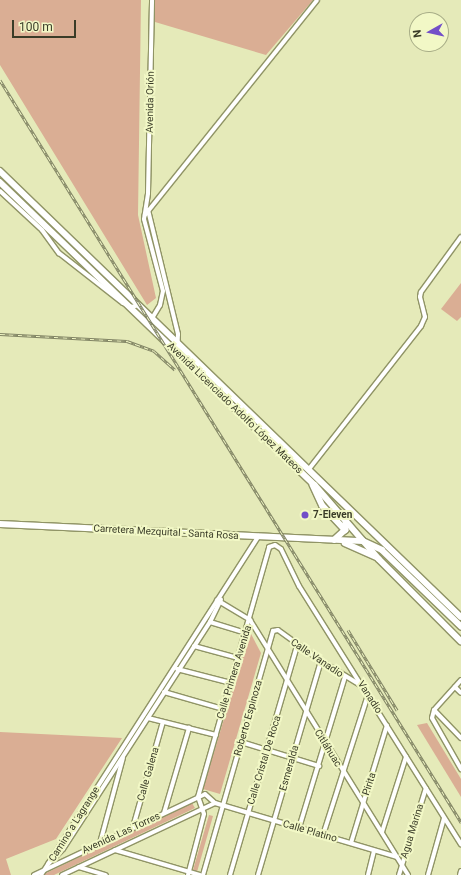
<!DOCTYPE html>
<html>
<head>
<meta charset="utf-8">
<style>
	body { margin:0 }
	#map { position:relative; width:461px; height:875px; overflow:hidden; background:#e5eab9; font-family:Roboto,sans-serif }
	div>[style] { position:absolute }
	.green>* { inset:0; background:#daae94 }
	.roads { filter:drop-shadow(1px 0 #909466) drop-shadow(-1px 0 #909466) drop-shadow(0 1px #909466) drop-shadow(0 -1px #909466) }
	.minor>* { height:4px; margin:-2px; padding:0 2px; transform-origin:2px; border-radius:2px; background:#fff }
	.major>* { height:5.5px; margin:-2.75px; padding:0 2.75px; transform-origin:2.75px; border-radius:2.75px; background:#fff }
	.rail>* { height:3px; margin-top:-1.5px; transform-origin:0; background:repeating-linear-gradient(90deg,#f2f8c6 0 4.5px,#818464 0 9px); box-sizing:border-box; border-block:1px solid #818464 }
	.dots>* { width:11px; height:11px; translate:-50% -50%; box-sizing:border-box; border:2px solid #f2f8c6; border-radius:50% }
	span { translate:-50% -50%; white-space:nowrap; text-align:center; line-height:1.15; -webkit-text-stroke:4px #f2f8c6; paint-order:stroke }
	.street-label { font-size:10px; color:#3a3c28 }
	.poi-label { font-size:10px; color:#3a3c28; font-weight:700 }
	.left { translate:0 -50%; text-align:left }
	.north { position:absolute; left:409px; top:12px; width:40px; height:40px; box-sizing:border-box; background:#f2f8c6; border:1px solid #a8ad87; border-radius:50%; rotate:262deg; font-size:11px; font-weight:700; line-height:16px; text-align:center; color:#3a3c28 }
	.north::after { content:''; display:block; margin:auto; width:14px; height:18px; background:#734fc8; clip-path:polygon(50% 0,100% 100%,50% 72%,0 100%) }
	.scale { position:absolute; left:12px; top:20px; width:64px; height:18px; box-sizing:border-box; border:2px solid #3a3c28; border-top:0; padding-left:5px; font-size:12px; line-height:14px; white-space:nowrap; color:#3a3c28; -webkit-text-stroke:3px #f2f8c6; paint-order:stroke }
</style>
</head>
<body>
<div id="map">
	<div class="green">
		<i style="clip-path:polygon(0 0,141px 0,138px 215px,156px 298px,147px 305px,0 65px)"></i>
		<i style="clip-path:polygon(155px 0,313px 0,266px 55px,155px 22px)"></i>
		<i style="clip-path:polygon(461px 283px,461px 317px,457px 321px,441px 309px)"></i>
		<i style="clip-path:polygon(250px 632px,261px 653px,220px 794px,203px 789px)"></i>
		<i style="clip-path:polygon(427px 723px,461px 779px,461px 797px,417px 725px)"></i>
		<i style="clip-path:polygon(0 732px,122px 738px,56px 839px,6px 859px,11px 875px,0 875px)"></i>
		<i style="clip-path:polygon(192px 803px,195px 808px,54px 875px,42px 875px)"></i>
		<i style="clip-path:polygon(209px 815px,213px 816px,197px 872px,193px 870px)"></i>
	</div>
	<div class="roads">
		<div class="minor">
			<i style="left:0;top:191px;width:57px;rotate:42.9deg"></i>
			<i style="left:42px;top:230px;width:29px;rotate:54deg"></i>
			<i style="left:59px;top:253px;width:81px;rotate:38deg"></i>
			<i style="left:123px;top:303px;width:10px;rotate:24deg"></i>
			<i style="left:132px;top:307px;width:6px;rotate:-18deg"></i>
			<i style="left:148px;top:210px;width:128px;rotate:76.4deg"></i>
			<i style="left:178px;top:334px;width:18px;rotate:93deg"></i>
			<i style="left:145px;top:215px;width:275px;rotate:-51.3deg"></i>
			<i style="left:151px;top:320px;width:17px;rotate:-59deg"></i>
			<i style="left:160px;top:305px;width:14px;rotate:-78deg"></i>
			<i style="left:163px;top:291px;width:74px;rotate:-104.8deg"></i>
			<i style="left:144px;top:219px;width:26px;rotate:-81deg"></i>
			<i style="left:148px;top:193px;width:193px;rotate:-88.8deg"></i>
			<i style="left:309px;top:469px;width:182px;rotate:-51.9deg"></i>
			<i style="left:421px;top:326px;width:10px;rotate:-66deg"></i>
			<i style="left:425px;top:317px;width:21px;rotate:-104deg"></i>
			<i style="left:420px;top:297px;width:5px;rotate:-79deg"></i>
			<i style="left:421px;top:292px;width:68px;rotate:-54deg"></i>
			<i style="left:217px;top:600px;width:39px;rotate:31deg"></i>
			<i style="left:250px;top:620px;width:300px;rotate:58.2deg"></i>
			<i style="left:210px;top:622px;width:38px;rotate:17deg"></i>
			<i style="left:194px;top:646px;width:46px;rotate:15.3deg"></i>
			<i style="left:177px;top:669px;width:56px;rotate:14.5deg"></i>
			<i style="left:461px;top:680px;width:40px;rotate:132deg"></i>
			<i style="left:434px;top:710px;width:8px;rotate:104deg"></i>
			<i style="left:432px;top:718px;width:59px;rotate:60.4deg"></i>
			<i style="left:455px;top:687px;width:8px;rotate:45deg"></i>
			<i style="left:164px;top:692px;width:61px;rotate:16.1deg"></i>
			<i style="left:434px;top:710px;width:39px;rotate:46deg"></i>
			<i style="left:148px;top:718px;width:70px;rotate:14deg"></i>
			<i style="left:241px;top:742px;width:82px;rotate:17.1deg"></i>
			<i style="left:198px;top:797px;width:260px;rotate:-74.1deg"></i>
			<i style="left:269px;top:547px;width:6px;rotate:-18deg"></i>
			<i style="left:275px;top:545px;width:7px;rotate:34deg"></i>
			<i style="left:281px;top:549px;width:41px;rotate:64.1deg"></i>
			<i style="left:299px;top:586px;width:305px;rotate:57.9deg"></i>
			<i style="left:215px;top:803px;width:190px;rotate:16.5deg"></i>
			<i style="left:164px;top:813px;width:89px;rotate:-73.6deg"></i>
			<i style="left:133px;top:827px;width:109px;rotate:-74.1deg"></i>
			<i style="left:299px;top:828px;width:158px;rotate:-73.1deg"></i>
			<i style="left:382px;top:832px;width:79px;rotate:-72.3deg"></i>
			<i style="left:323px;top:835px;width:147px;rotate:-72.2deg"></i>
			<i style="left:100px;top:843px;width:88px;rotate:-74.9deg"></i>
			<i style="left:351px;top:843px;width:123px;rotate:-73deg"></i>
			<i style="left:115px;top:850px;width:89px;rotate:16.4deg"></i>
			<i style="left:48px;top:864px;width:21px;rotate:-45deg"></i>
			<i style="left:63px;top:849px;width:270px;rotate:-57.1deg"></i>
			<i style="left:210px;top:622px;width:25px;rotate:-64deg"></i>
			<i style="left:79px;top:867px;width:28px;rotate:17deg"></i>
			<i style="left:34px;top:875px;width:189px;rotate:-25.3deg"></i>
			<i style="left:205px;top:794px;width:13px;rotate:42deg"></i>
			<i style="left:215px;top:803px;width:169px;rotate:154.8deg"></i>
			<i style="left:41px;top:875px;width:403px;rotate:-57.3deg"></i>
			<i style="left:188px;top:875px;width:63px;rotate:-75.3deg"></i>
			<i style="left:204px;top:814px;width:18px;rotate:-109deg"></i>
			<i style="left:203px;top:875px;width:254px;rotate:-74deg"></i>
			<i style="left:273px;top:631px;width:5px;rotate:-11deg"></i>
			<i style="left:278px;top:630px;width:53px;rotate:35.8deg"></i>
			<i style="left:321px;top:661px;width:48px;rotate:31.4deg"></i>
			<i style="left:230px;top:875px;width:239px;rotate:-73.7deg"></i>
			<i style="left:258px;top:875px;width:223px;rotate:-73.6deg"></i>
			<i style="left:368px;top:875px;width:25px;rotate:-76deg"></i>
			<i style="left:399px;top:875px;width:91px;rotate:-72.8deg"></i>
			<i style="left:428px;top:875px;width:59px;rotate:-74.3deg"></i>
			<i style="left:460px;top:875px;width:4px;rotate:-76deg"></i>
		</div>
		<div class="major">
			<i style="left:0;top:171px;width:641px;rotate:44.05deg"></i>
			<i style="left:0;top:182px;width:437px;rotate:43.9deg"></i>
			<i style="left:315px;top:485px;width:98px;rotate:49.1deg"></i>
			<i style="left:379px;top:559px;width:116px;rotate:45deg"></i>
			<i style="left:313px;top:485px;width:23px;rotate:65deg"></i>
			<i style="left:323px;top:506px;width:33px;rotate:47deg"></i>
			<i style="left:0;top:524px;width:363px;rotate:2.7deg"></i>
			<i style="left:363px;top:541px;width:21px;rotate:25deg"></i>
			<i style="left:382px;top:550px;width:110px;rotate:43.9deg"></i>
			<i style="left:334px;top:540px;width:15px;rotate:-42deg"></i>
			<i style="left:345px;top:530px;width:12px;rotate:-85deg"></i>
			<i style="left:345px;top:543px;width:34px;rotate:24deg"></i>
		</div>
	</div>
	<div class="rail">
		<i style="left:0;top:80px;width:874px;rotate:58.15deg"></i>
		<i style="left:0;top:334px;width:127px;rotate:3.2deg"></i>
		<i style="left:127px;top:341px;width:29px;rotate:20deg"></i>
		<i style="left:154px;top:351px;width:28px;rotate:42deg"></i>
		<i style="left:348px;top:630px;width:94px;rotate:58.5deg"></i>
	</div>
	<div class="dots">
		<i style="left:305px;top:515px;background:#734fc8"></i>
	</div>
	<div class="street-label">
		<span style="left:150px;top:102px;rotate:-89deg">Avenida Orión</span>
		<span style="left:235px;top:408px;rotate:44deg">Avenida Licenciado Adolfo López Mateos</span>
		<span style="left:166px;top:532px;rotate:3deg">Carretera Mezquital - Santa Rosa</span>
		<span style="left:317px;top:658px;rotate:34deg">Calle Vanadio</span>
		<span style="left:234px;top:672px;rotate:-73deg">Calle Primera Avenida</span>
		<span style="left:370px;top:697px;rotate:57deg">Vanadio</span>
		<span style="left:248px;top:718px;rotate:-74deg">Roberto Espinoza</span>
		<span style="left:328px;top:748px;rotate:58deg">Citláhuac</span>
		<span style="left:264px;top:760px;rotate:-73deg">Calle Cristal De Roca</span>
		<span style="left:289px;top:768px;rotate:-74deg">Esmeralda</span>
		<span style="left:148px;top:774px;rotate:-74deg">Calle Galena</span>
		<span style="left:369px;top:784px;rotate:-72deg">Pirita</span>
		<span style="left:74px;top:824px;rotate:-58deg">Camino a Lagrange</span>
		<span style="left:310px;top:831px;rotate:16deg">Calle Platino</span>
		<span style="left:412px;top:831px;rotate:-73deg">Agua Marina</span>
		<span style="left:121px;top:833px;rotate:-25deg">Avenida Las Torres</span>
	</div>
	<div class="poi-label">
		<span class="left" style="left:313px;top:515px">7-Eleven</span>
	</div>
	<div class="north">N</div>
	<div class="scale">100 m</div>
</div>
</body>
</html>
